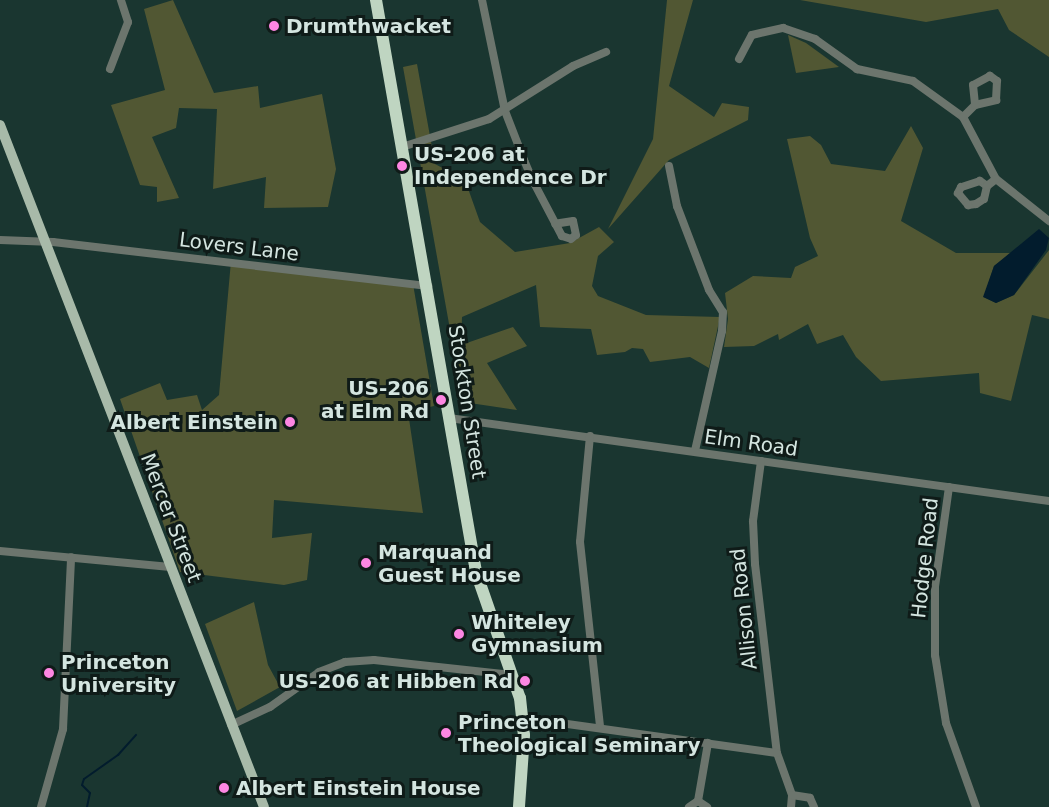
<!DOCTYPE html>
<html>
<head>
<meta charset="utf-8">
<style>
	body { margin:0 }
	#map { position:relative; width:1049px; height:807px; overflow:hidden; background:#1a3630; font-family:"DejaVu Sans",sans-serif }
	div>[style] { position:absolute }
	.green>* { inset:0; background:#515733 }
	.water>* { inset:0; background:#021c2d }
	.stream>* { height:2px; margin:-1px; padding:0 1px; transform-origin:1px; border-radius:1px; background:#021c2d }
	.minor>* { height:8px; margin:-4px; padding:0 4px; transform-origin:4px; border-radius:4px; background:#6c756d }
	.major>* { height:10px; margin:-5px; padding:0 5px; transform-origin:5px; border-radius:5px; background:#a8baa9 }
	.highway>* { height:12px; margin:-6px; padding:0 6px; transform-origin:6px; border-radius:6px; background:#bfd5c1 }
	.dots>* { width:16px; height:16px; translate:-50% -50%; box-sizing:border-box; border:3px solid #0f1b18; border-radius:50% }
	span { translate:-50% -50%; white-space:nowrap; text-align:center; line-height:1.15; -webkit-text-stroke:6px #0f1b18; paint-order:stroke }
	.poi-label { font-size:20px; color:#d4e5e0; font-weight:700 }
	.left { translate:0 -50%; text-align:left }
	.right { translate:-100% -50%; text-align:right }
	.street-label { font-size:20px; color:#d4e5e0 }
</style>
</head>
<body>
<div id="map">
	<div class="green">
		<i style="clip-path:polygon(173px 0,214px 93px,258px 86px,260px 108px,322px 94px,336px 169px,328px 207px,264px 208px,266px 177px,213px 189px,217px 109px,179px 108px,176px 128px,152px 137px,179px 198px,157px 202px,157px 187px,140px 185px,111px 105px,165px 90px,144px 9px)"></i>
		<i style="clip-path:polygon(667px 0,693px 0,669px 86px,714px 117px,722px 103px,749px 107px,748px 120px,669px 160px,608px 229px,653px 139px)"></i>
		<i style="clip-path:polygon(800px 0,1049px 0,1049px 57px,1009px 30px,998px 9px,926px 22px)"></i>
		<i style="clip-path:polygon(788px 35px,806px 43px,839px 67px,796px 73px)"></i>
		<i style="clip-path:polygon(417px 64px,435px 164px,465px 180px,480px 222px,515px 252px,570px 243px,599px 227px,614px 242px,598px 256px,592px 286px,598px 296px,646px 315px,720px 317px,709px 368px,690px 357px,650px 362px,643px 349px,632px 348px,625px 352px,597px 355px,591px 329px,540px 327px,536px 285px,462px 317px,461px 345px,513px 327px,527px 346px,487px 363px,517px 410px,463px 402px,403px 67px)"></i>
		<i style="clip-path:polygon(911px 126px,923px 148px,901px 221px,956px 253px,1011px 253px,994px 266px,984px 297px,996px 303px,1014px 295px,1049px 250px,1049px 319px,1032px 315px,1011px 401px,980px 393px,979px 373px,881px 381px,856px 357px,843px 335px,817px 344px,808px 324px,779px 340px,778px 334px,754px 346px,724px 347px,728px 319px,725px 293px,753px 276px,791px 278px,795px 267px,818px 256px,810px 238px,787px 139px,810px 136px,821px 145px,831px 164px,885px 171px)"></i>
		<i style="clip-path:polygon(231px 261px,413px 284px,434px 406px,408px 412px,423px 513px,274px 500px,272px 538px,312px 533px,307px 580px,284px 585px,180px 572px,120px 399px,160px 383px,167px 400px,197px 395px,202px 410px,219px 395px)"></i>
		<i style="clip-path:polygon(254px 602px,268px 665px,280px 687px,237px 711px,205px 624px)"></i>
	</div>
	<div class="water">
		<i style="clip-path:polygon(1039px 229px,1049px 238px,1046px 250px,1014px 295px,996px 303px,983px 297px,994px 266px)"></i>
	</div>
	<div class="stream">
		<i style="left:87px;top:807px;width:14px;rotate:-78deg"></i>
		<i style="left:90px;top:793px;width:11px;rotate:-135deg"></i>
		<i style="left:82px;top:785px;width:6px;rotate:-72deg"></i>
		<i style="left:84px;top:779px;width:42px;rotate:-35.2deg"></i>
		<i style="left:118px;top:755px;width:27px;rotate:-48deg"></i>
	</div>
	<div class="minor">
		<i style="left:482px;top:0;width:113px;rotate:78.3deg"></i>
		<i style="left:505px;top:111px;width:53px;rotate:68.8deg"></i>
		<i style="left:524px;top:160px;width:25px;rotate:67deg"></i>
		<i style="left:534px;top:183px;width:60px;rotate:62.2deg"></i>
		<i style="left:562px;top:236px;width:9px;rotate:18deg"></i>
		<i style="left:571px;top:239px;width:6px;rotate:-39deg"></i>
		<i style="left:576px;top:235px;width:14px;rotate:-102deg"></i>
		<i style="left:573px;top:221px;width:18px;rotate:171deg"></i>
		<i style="left:739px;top:59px;width:27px;rotate:-62deg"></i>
		<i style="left:752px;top:35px;width:32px;rotate:-13deg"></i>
		<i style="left:783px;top:28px;width:34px;rotate:19deg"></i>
		<i style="left:815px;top:39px;width:52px;rotate:35.5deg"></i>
		<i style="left:857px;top:69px;width:57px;rotate:12.1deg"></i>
		<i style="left:913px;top:81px;width:62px;rotate:35.8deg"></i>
		<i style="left:963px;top:117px;width:70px;rotate:62deg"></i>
		<i style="left:996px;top:179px;width:68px;rotate:38.4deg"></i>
		<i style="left:110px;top:69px;width:50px;rotate:-69deg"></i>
		<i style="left:128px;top:22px;width:23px;rotate:-108deg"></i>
		<i style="left:963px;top:117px;width:17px;rotate:-45deg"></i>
		<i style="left:975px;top:105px;width:22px;rotate:-13deg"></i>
		<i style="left:996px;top:100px;width:19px;rotate:-87deg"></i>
		<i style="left:997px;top:81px;width:9px;rotate:-144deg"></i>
		<i style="left:990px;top:76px;width:19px;rotate:152deg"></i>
		<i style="left:973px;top:85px;width:20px;rotate:84deg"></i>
		<i style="left:402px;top:147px;width:91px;rotate:-17.8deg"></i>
		<i style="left:489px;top:119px;width:99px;rotate:-32.2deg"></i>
		<i style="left:573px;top:66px;width:36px;rotate:-23deg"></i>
		<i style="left:669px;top:166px;width:41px;rotate:78.7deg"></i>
		<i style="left:677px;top:206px;width:90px;rotate:69.1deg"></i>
		<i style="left:709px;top:290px;width:26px;rotate:58deg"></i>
		<i style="left:723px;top:312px;width:19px;rotate:93deg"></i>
		<i style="left:722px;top:331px;width:123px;rotate:102.7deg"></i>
		<i style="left:987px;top:186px;width:9px;rotate:-144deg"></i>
		<i style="left:980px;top:181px;width:20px;rotate:162deg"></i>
		<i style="left:961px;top:187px;width:7px;rotate:117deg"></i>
		<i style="left:958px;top:193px;width:16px;rotate:50deg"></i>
		<i style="left:968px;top:205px;width:8px;rotate:-7deg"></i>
		<i style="left:976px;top:204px;width:9px;rotate:-32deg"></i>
		<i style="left:984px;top:199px;width:13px;rotate:-77deg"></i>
		<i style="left:987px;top:186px;width:11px;rotate:-38deg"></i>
		<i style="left:0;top:240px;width:53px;rotate:2.2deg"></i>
		<i style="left:53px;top:242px;width:378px;rotate:6.7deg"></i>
		<i style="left:449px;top:418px;width:606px;rotate:7.88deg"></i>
		<i style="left:590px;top:436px;width:106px;rotate:95.4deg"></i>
		<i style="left:580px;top:542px;width:185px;rotate:83.8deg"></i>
		<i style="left:761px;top:461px;width:61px;rotate:97.6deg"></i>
		<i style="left:753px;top:521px;width:43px;rotate:87.3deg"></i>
		<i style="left:755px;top:564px;width:190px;rotate:83.4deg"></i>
		<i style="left:777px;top:753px;width:45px;rotate:70.3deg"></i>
		<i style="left:949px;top:487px;width:100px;rotate:98deg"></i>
		<i style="left:935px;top:586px;width:69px;rotate:90deg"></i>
		<i style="left:935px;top:655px;width:69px;rotate:80.8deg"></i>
		<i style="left:946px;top:723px;width:89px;rotate:70.3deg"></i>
		<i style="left:0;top:551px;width:171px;rotate:5.4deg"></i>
		<i style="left:524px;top:718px;width:255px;rotate:7.9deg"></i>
		<i style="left:231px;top:725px;width:43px;rotate:-24.8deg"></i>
		<i style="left:270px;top:707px;width:60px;rotate:-35.5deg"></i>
		<i style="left:319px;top:672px;width:28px;rotate:-21deg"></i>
		<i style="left:345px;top:662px;width:29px;rotate:-4deg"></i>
		<i style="left:374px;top:660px;width:140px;rotate:6.2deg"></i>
		<i style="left:698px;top:801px;width:59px;rotate:-80.2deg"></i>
		<i style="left:698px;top:801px;width:11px;rotate:34deg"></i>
		<i style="left:41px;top:807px;width:81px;rotate:-74.2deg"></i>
		<i style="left:63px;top:729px;width:172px;rotate:-87.3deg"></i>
		<i style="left:689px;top:807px;width:11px;rotate:-34deg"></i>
		<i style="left:791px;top:807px;width:12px;rotate:-85deg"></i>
		<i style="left:792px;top:795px;width:18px;rotate:9deg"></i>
		<i style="left:810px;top:798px;width:10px;rotate:66deg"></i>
	</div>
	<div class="major">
		<i style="left:0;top:125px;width:731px;rotate:68.84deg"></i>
	</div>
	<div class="highway">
		<i style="left:376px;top:0;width:581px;rotate:80.08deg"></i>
		<i style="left:476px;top:572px;width:133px;rotate:70.8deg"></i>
		<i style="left:520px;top:698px;width:37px;rotate:84deg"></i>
		<i style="left:524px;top:735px;width:72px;rotate:94deg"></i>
	</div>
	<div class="dots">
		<i style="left:274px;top:26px;background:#fd86e2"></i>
		<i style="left:402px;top:166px;background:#fd86e2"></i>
		<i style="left:441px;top:400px;background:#fd86e2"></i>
		<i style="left:290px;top:422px;background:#fd86e2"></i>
		<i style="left:366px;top:563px;background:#fd86e2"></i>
		<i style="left:459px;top:634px;background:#fd86e2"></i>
		<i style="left:49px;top:673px;background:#fd86e2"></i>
		<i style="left:525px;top:681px;background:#fd86e2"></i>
		<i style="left:446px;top:733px;background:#fd86e2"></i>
		<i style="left:224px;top:788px;background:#fd86e2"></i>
	</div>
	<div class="poi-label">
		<span class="left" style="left:286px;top:26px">Drumthwacket</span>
		<span class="left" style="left:414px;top:166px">US-206 at<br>Independence Dr</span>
		<span class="right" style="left:429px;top:400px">US-206<br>at Elm Rd</span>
		<span class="right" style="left:278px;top:422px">Albert Einstein</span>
		<span class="left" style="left:378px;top:564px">Marquand<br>Guest House</span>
		<span class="left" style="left:471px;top:634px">Whiteley<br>Gymnasium</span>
		<span class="left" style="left:61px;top:674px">Princeton<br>University</span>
		<span class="right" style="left:513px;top:681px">US-206 at Hibben Rd</span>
		<span class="left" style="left:458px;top:734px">Princeton<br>Theological Seminary</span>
		<span class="left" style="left:236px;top:788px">Albert Einstein House</span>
	</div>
	<div class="street-label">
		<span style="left:239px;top:247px;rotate:7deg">Lovers Lane</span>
		<span style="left:467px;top:402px;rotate:81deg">Stockton Street</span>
		<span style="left:751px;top:443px;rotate:8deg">Elm Road</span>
		<span style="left:171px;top:518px;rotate:69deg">Mercer Street</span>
		<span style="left:925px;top:558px;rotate:-84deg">Hodge Road</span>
		<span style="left:744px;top:609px;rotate:-96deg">Allison Road</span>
	</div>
</div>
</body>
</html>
